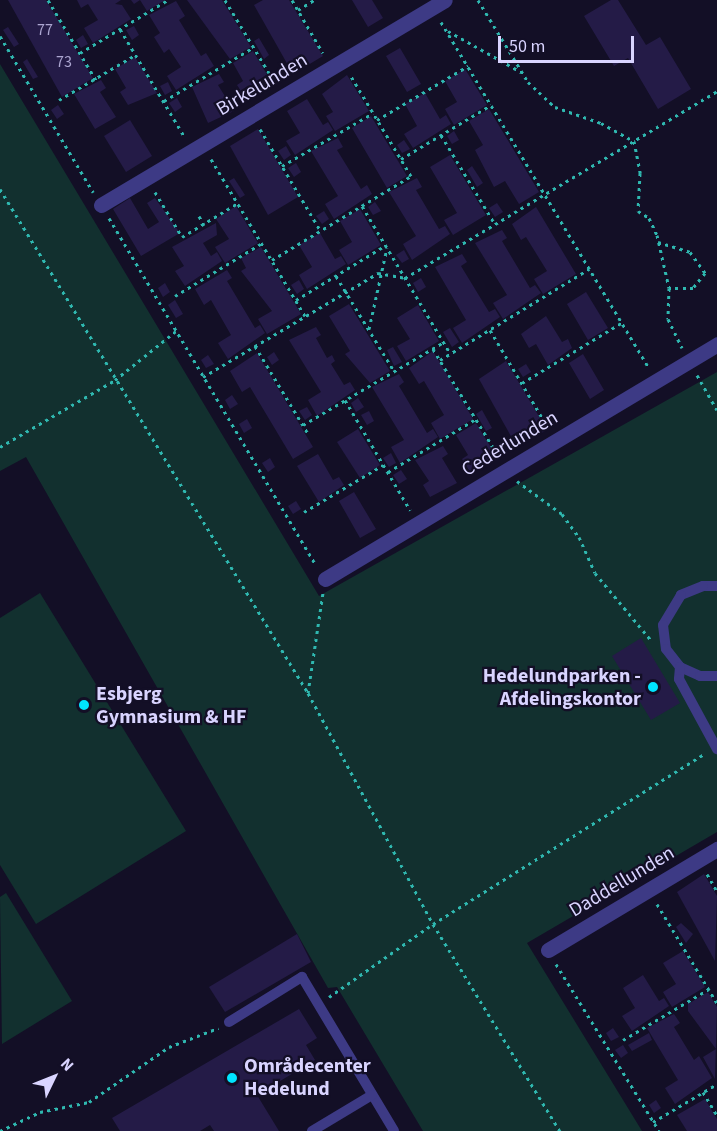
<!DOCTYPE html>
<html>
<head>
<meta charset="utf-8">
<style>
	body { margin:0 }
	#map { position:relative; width:717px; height:1131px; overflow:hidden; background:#130f26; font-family:"Source Sans 3",sans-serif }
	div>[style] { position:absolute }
	.green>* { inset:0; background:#12302f }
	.building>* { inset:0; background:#241b47 }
	.path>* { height:3px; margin-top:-1.5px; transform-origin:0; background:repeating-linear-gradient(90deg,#2fb8b0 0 3px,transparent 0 7.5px) }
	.service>* { height:10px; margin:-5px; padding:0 5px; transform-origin:5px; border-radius:5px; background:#3d3a85 }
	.minor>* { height:15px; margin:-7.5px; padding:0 7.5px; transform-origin:7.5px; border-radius:7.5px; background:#3d3a85 }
	.dots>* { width:16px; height:16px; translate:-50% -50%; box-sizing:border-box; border:3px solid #130f26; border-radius:50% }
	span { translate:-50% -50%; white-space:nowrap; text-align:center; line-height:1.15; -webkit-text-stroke:4.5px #130f26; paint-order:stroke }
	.number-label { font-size:16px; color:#aca6d1 }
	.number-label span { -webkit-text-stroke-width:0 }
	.street-label { font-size:20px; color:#d9d4ff }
	.poi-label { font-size:20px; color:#d9d4ff; font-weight:700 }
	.right { translate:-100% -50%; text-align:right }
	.left { translate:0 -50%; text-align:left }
	.north { position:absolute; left:24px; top:1047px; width:60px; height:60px; -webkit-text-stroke:4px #130f26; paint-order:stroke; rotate:47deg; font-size:16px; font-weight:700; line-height:24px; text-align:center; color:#d9d4ff }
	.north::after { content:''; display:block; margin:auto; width:21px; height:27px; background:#d9d4ff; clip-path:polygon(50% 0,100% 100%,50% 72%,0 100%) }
	.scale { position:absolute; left:498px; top:36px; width:136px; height:27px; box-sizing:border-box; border:3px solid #d9d4ff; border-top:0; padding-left:8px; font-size:18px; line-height:21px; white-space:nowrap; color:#d9d4ff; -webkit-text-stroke:4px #130f26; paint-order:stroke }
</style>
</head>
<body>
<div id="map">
	<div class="green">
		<i style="clip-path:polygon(0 64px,319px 596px,717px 372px,717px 832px,527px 943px,642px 1131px,423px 1131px,337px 987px,328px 988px,26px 457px,0 471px)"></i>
		<i style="clip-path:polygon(40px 593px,186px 831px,36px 924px,0 865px,0 618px)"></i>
		<i style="clip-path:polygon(6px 893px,72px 1001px,2px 1044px,0 897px)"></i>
	</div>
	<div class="building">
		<i style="clip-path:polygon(8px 0,46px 0,93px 78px,62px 97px)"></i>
		<i style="clip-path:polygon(77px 0,121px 0,115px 4px,122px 5px,131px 19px,93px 43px,84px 28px,98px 20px,88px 4px,81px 8px)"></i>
		<i style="clip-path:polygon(131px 0,165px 0,147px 11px,140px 0,134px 4px)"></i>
		<i style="clip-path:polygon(187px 0,222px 0,251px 47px,230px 59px)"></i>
		<i style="clip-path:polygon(263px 0,289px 0,323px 56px,293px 74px,254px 5px)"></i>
		<i style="clip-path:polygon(352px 0,372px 0,383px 18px,368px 27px)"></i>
		<i style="clip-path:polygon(611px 0,618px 0,646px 45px,660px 37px,691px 89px,658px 109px,628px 58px,614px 66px,584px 16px)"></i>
		<i style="clip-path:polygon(176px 1px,185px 16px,179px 20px,201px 56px,206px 53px,214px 66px,176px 90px,167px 76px,181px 67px,169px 49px,164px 53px,154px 37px,160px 33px,149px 15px)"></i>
		<i style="clip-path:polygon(134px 26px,139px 35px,132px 40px,126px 30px)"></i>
		<i style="clip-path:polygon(8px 27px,19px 44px,14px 47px,3px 30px)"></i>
		<i style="clip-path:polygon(83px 35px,88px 44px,81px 48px,76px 40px)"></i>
		<i style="clip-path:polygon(259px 38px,269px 55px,264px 59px,254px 41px)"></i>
		<i style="clip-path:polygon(400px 48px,421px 84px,407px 92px,386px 56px)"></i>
		<i style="clip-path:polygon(253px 51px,274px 86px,247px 101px,237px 85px,243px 81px,233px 63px)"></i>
		<i style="clip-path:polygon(135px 57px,157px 93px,128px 105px,120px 92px,126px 88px,115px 69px)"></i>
		<i style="clip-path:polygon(27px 59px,38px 77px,33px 79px,23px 62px)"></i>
		<i style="clip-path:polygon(465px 69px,487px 105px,454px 125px,445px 109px,457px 102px,445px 81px)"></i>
		<i style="clip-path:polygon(219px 74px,224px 82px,218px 85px,234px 111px,208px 123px,192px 87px)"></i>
		<i style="clip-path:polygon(347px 75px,369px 111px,335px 131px,326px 116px,333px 112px,322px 94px)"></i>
		<i style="clip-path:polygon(101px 80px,106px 88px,100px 92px,116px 117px,95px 129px,74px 94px)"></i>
		<i style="clip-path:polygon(168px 82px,172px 91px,165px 95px,160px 86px)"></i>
		<i style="clip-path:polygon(425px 93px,440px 119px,446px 115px,451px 124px,413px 148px,404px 134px,417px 126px,405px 104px)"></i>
		<i style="clip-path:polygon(177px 98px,182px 107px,175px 112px,169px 103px)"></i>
		<i style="clip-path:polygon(307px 99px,323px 125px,328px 122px,333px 130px,295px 155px,286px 141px,300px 133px,287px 111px)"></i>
		<i style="clip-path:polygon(58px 105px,64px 114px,57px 119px,51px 110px)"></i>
		<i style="clip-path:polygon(489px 109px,539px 192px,519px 204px,505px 181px,494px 187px,475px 150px,483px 145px,469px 121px)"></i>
		<i style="clip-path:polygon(371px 116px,407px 176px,387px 188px,352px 128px)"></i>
		<i style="clip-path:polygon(130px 120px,152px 156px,126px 172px,104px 136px)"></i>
		<i style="clip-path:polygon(258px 129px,298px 197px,268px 215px,230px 146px)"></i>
		<i style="clip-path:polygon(454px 131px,459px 140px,452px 144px,447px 136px)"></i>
		<i style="clip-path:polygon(338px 138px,343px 147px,337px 150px,361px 189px,367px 185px,372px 194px,334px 219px,325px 204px,338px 196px,311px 151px)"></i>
		<i style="clip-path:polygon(404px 140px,410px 149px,402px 153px,397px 145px)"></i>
		<i style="clip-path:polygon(286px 146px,291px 155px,284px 160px,278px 151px)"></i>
		<i style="clip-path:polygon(450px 155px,486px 215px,453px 235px,444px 220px,457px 213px,430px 167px)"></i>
		<i style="clip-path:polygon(296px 163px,301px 172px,294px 177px,288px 168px)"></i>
		<i style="clip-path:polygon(472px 166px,483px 183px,477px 187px,467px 170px)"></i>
		<i style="clip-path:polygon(234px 178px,245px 195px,240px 198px,229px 181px)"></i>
		<i style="clip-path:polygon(417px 178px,422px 187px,416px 190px,439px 229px,445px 226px,450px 234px,412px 260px,403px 244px,416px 236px,389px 192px)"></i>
		<i style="clip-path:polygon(130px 198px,148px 229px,159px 222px,147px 203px,155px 198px,180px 233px,141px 256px,113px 209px)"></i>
		<i style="clip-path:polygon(375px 202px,381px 211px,373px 215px,368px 207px)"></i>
		<i style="clip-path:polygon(497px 203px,503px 212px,495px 217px,489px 208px)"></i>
		<i style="clip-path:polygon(236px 206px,258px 243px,225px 263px,215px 247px,229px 239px,216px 219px)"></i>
		<i style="clip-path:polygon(536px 207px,576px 274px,543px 294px,534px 279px,547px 271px,526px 237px,521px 240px,512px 224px)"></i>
		<i style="clip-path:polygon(360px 209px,381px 245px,348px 265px,339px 250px,352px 242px,340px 221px)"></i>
		<i style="clip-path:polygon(324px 211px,329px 219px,322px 224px,316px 216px)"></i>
		<i style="clip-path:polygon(216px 223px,217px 235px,203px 243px,211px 256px,217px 252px,222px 261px,185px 286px,175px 271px,184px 266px,172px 247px)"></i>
		<i style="clip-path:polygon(502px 230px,507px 238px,502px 241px,530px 288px,535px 285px,541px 293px,503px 319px,493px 303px,507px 295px,475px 243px)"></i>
		<i style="clip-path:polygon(320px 233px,335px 259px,341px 256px,346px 264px,307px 289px,299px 275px,312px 267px,299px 245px)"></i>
		<i style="clip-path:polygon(261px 247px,301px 314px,267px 334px,258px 319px,272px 311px,241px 271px,246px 268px,241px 258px)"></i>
		<i style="clip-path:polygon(404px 250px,409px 259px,402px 263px,396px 255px)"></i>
		<i style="clip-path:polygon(462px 254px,467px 262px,461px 266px,489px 312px,495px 309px,500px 317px,462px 343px,453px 328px,466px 320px,435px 267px)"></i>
		<i style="clip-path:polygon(227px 270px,232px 278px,227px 281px,255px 328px,260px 325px,265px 333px,228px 359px,218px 343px,231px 335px,211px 300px,204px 305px,195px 289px)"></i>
		<i style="clip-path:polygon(421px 278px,426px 287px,418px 292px,413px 283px)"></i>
		<i style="clip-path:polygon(299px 280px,304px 289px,297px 294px,291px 285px)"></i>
		<i style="clip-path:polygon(165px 283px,170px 292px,163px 297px,158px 288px)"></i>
		<i style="clip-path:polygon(586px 292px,608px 328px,588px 340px,567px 304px)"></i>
		<i style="clip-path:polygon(175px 300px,183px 314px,176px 318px,168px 305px)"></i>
		<i style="clip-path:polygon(349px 304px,390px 371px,370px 383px,345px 354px,350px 351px,329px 316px)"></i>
		<i style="clip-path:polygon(418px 305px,439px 341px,406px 361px,397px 346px,410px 339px,397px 318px)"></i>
		<i style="clip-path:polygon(546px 316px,562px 342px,568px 339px,572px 348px,548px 365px,536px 344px,529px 348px,521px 334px)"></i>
		<i style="clip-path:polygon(316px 327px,321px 335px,316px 338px,327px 358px,332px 355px,335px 361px,331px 364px,344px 385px,350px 382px,355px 390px,317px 416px,308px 400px,321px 392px,289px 340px)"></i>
		<i style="clip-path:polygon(450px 328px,459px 342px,452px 347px,443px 332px)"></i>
		<i style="clip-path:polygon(393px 347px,402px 362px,394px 366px,387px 350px)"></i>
		<i style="clip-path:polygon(433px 351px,473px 419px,440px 439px,431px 423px,444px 415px,424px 381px,419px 384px,409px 368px)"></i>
		<i style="clip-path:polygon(274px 352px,279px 360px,272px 365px,267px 357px)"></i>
		<i style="clip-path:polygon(257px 353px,313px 447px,293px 459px,250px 387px,242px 392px,230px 371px)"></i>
		<i style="clip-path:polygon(583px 354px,604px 390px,590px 399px,569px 363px)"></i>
		<i style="clip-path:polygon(208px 355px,214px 364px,206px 368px,201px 360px)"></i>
		<i style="clip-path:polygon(506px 361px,547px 430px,517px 447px,479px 379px)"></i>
		<i style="clip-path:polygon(526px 364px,531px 372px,523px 377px,518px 369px)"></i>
		<i style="clip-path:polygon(399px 374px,404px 382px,399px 386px,427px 433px,433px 429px,438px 437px,400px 463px,391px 447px,404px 440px,372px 387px)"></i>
		<i style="clip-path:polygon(232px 395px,238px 404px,230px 409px,225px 400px)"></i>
		<i style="clip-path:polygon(358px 398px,364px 407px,356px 412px,351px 403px)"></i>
		<i style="clip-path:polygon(307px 407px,312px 415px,305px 420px,299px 411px)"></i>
		<i style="clip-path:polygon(482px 410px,492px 428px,486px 431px,476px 414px)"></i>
		<i style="clip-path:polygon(369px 411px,374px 421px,367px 425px,361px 415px)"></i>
		<i style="clip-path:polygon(247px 419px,252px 428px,244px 433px,239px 424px)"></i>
		<i style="clip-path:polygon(476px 423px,498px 459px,470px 472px,462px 459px,468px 455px,456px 435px)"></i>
		<i style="clip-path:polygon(358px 429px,380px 465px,360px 478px,337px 442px)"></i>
		<i style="clip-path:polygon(501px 442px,507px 451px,501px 455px,495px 446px)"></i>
		<i style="clip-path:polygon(443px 446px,448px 454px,442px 458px,457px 483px,430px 497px,423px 485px,429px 481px,415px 460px)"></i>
		<i style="clip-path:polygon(391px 453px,396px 463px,389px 467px,383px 458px)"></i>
		<i style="clip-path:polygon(318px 454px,333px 480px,339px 477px,344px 485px,319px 502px,297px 466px)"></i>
		<i style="clip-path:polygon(270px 458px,275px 467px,268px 472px,262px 463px)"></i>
		<i style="clip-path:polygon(401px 470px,407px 479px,399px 484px,393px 475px)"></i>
		<i style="clip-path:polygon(354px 492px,376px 529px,360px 538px,339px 501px)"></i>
		<i style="clip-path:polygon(296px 501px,301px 509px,293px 514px,288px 506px)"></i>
		<i style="clip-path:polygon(641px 638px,680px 703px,651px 720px,612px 656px)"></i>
		<i style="clip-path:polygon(704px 874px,717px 896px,715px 961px,677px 892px)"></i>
		<i style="clip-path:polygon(681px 923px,693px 934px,686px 943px,676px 927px)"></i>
		<i style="clip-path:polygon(297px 934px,311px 962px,225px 1012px,209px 987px)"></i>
		<i style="clip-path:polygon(683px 951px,705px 987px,672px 1007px,663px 992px,676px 984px,663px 963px)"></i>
		<i style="clip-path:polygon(643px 975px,659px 1001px,664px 998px,669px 1006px,632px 1031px,622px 1016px,635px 1008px,623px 988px)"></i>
		<i style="clip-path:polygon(708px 992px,717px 1007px,715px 1079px,703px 1057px,716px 1049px,688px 1011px,688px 1004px)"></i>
		<i style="clip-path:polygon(299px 1009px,317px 1038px,306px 1045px,315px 1060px,257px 1095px,279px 1131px,214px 1131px,210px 1125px,200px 1131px,120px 1131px,112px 1118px)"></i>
		<i style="clip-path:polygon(674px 1014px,680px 1023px,674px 1027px,694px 1060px,699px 1056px,712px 1078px,675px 1104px,665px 1088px,678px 1080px,647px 1028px)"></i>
		<i style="clip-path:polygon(613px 1028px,619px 1037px,611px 1041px,606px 1033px)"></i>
		<i style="clip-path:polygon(649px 1033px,652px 1040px,632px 1051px,628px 1045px)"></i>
		<i style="clip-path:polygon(623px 1045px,628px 1053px,621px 1058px,615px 1050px)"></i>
		<i style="clip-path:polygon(705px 1099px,717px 1119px,717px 1131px,687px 1131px,677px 1115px)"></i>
		<i style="clip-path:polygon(656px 1100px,661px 1108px,654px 1113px,649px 1105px)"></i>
	</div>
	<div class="path">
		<i style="left:48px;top:0;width:96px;rotate:59.1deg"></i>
		<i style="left:225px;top:0;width:97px;rotate:58.9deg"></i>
		<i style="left:292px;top:0;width:61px;rotate:59.7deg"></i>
		<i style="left:478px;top:0;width:96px;rotate:58.6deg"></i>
		<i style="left:528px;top:82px;width:37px;rotate:43deg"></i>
		<i style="left:555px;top:107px;width:49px;rotate:19.2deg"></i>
		<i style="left:601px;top:123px;width:38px;rotate:29deg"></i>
		<i style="left:634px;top:141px;width:33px;rotate:79deg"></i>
		<i style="left:640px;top:173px;width:38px;rotate:93deg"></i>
		<i style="left:638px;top:211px;width:13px;rotate:32deg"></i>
		<i style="left:649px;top:218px;width:19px;rotate:65deg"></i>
		<i style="left:657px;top:235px;width:54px;rotate:77.2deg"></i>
		<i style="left:669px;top:288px;width:31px;rotate:92deg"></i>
		<i style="left:668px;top:319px;width:32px;rotate:64deg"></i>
		<i style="left:298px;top:10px;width:19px;rotate:-32deg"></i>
		<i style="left:441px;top:22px;width:402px;rotate:59deg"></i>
		<i style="left:120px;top:29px;width:125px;rotate:59.1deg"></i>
		<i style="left:448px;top:31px;width:84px;rotate:29.3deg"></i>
		<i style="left:0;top:36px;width:182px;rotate:59.2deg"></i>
		<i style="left:80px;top:53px;width:103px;rotate:-31.1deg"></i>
		<i style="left:59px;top:100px;width:88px;rotate:-30.6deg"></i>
		<i style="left:164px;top:101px;width:105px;rotate:-31deg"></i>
		<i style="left:377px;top:120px;width:106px;rotate:-30.7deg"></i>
		<i style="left:260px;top:129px;width:117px;rotate:59.3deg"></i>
		<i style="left:441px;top:135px;width:104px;rotate:58.8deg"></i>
		<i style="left:211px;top:159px;width:183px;rotate:59.1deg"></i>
		<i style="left:401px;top:159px;width:105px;rotate:-31deg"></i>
		<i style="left:282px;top:166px;width:105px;rotate:-30.2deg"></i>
		<i style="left:0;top:189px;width:591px;rotate:58.57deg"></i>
		<i style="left:308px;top:693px;width:263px;rotate:61.6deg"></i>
		<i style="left:433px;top:924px;width:243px;rotate:58.5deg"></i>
		<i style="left:155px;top:192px;width:52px;rotate:59deg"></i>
		<i style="left:182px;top:237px;width:66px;rotate:-31.3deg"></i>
		<i style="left:362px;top:206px;width:171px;rotate:59.1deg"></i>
		<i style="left:199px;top:216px;width:10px;rotate:61deg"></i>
		<i style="left:109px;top:218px;width:404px;rotate:59.2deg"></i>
		<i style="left:658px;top:242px;width:34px;rotate:17deg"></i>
		<i style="left:690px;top:252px;width:26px;rotate:54deg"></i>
		<i style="left:705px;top:273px;width:19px;rotate:129deg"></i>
		<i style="left:693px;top:288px;width:24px;rotate:180deg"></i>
		<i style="left:272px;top:260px;width:162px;rotate:-31.1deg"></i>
		<i style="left:411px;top:176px;width:117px;rotate:-121deg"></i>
		<i style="left:336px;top:276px;width:111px;rotate:58.6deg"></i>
		<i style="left:175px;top:296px;width:102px;rotate:-31.3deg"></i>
		<i style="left:296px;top:300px;width:105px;rotate:-31.4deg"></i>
		<i style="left:369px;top:329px;width:83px;rotate:-77.5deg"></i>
		<i style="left:490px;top:330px;width:112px;rotate:59.3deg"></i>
		<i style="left:255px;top:346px;width:104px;rotate:58.8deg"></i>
		<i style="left:433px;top:349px;width:127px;rotate:58.6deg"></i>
		<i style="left:440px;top:360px;width:175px;rotate:-31.4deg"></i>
		<i style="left:697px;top:375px;width:40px;rotate:60.3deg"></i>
		<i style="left:203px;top:377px;width:204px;rotate:-30.7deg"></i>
		<i style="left:378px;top:273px;width:27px;rotate:10deg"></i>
		<i style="left:405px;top:278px;width:364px;rotate:-30.9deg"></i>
		<i style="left:522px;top:383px;width:116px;rotate:-31.2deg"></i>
		<i style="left:345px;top:400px;width:128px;rotate:59.4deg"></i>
		<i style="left:303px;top:425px;width:164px;rotate:-30.5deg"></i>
		<i style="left:0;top:447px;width:133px;rotate:-30.2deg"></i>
		<i style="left:115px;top:380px;width:78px;rotate:-38.8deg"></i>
		<i style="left:388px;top:472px;width:103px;rotate:-31.1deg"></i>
		<i style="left:517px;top:481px;width:56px;rotate:36.3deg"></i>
		<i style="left:562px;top:514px;width:29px;rotate:54deg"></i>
		<i style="left:579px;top:537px;width:39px;rotate:66deg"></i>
		<i style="left:595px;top:573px;width:86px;rotate:50.2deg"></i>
		<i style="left:304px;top:512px;width:92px;rotate:-30.7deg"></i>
		<i style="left:308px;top:693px;width:101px;rotate:-81.5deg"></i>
		<i style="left:707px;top:874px;width:20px;rotate:60deg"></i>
		<i style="left:657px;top:904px;width:116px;rotate:58.8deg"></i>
		<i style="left:556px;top:964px;width:196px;rotate:58.3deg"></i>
		<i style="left:329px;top:997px;width:127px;rotate:-35.1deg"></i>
		<i style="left:433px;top:924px;width:320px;rotate:-32.1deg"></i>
		<i style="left:623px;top:1040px;width:100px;rotate:-30.7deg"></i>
		<i style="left:703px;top:1092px;width:27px;rotate:59deg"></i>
		<i style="left:653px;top:1122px;width:74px;rotate:-30.7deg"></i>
		<i style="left:0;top:1131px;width:44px;rotate:-25.4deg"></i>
		<i style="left:40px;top:1112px;width:50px;rotate:-11.5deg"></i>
		<i style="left:89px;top:1102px;width:97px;rotate:-34.5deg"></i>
		<i style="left:169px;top:1047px;width:53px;rotate:-21.2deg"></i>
	</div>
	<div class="service">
		<i style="left:717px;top:586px;width:14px;rotate:180deg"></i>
		<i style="left:703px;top:586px;width:24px;rotate:158deg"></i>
		<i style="left:681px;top:595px;width:35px;rotate:121deg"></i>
		<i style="left:663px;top:625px;width:24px;rotate:83deg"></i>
		<i style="left:666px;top:649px;width:23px;rotate:52deg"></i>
		<i style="left:680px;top:667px;width:22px;rotate:24deg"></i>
		<i style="left:700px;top:676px;width:17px"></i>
		<i style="left:680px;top:667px;width:12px;rotate:95deg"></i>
		<i style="left:679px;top:679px;width:80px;rotate:61.5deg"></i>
		<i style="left:229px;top:1022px;width:86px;rotate:-31.7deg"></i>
		<i style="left:302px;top:977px;width:179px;rotate:59.1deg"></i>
		<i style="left:312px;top:1131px;width:70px;rotate:-31deg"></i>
	</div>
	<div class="minor">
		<i style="left:101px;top:205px;width:400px;rotate:-30.8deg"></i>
		<i style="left:325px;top:579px;width:457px;rotate:-30.9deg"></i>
		<i style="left:548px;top:950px;width:197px;rotate:-30.9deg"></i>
	</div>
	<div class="dots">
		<i style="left:653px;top:687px;background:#00e5ff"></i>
		<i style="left:84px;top:705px;background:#00e5ff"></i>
		<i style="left:232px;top:1078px;background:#00e5ff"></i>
	</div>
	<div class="number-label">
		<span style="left:45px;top:30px">77</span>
		<span style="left:64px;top:62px">73</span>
	</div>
	<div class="street-label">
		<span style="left:262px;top:85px;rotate:-31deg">Birkelunden</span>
		<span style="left:510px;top:444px;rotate:-31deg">Cederlunden</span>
		<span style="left:622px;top:882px;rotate:-31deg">Daddellunden</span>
	</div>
	<div class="poi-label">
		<span class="right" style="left:641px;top:688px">Hedelundparken -<br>Afdelingskontor</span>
		<span class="left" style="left:96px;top:706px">Esbjerg<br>Gymnasium &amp; HF</span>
		<span class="left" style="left:244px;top:1078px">Områdecenter<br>Hedelund</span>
	</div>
	<div class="north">N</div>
	<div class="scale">50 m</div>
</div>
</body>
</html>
